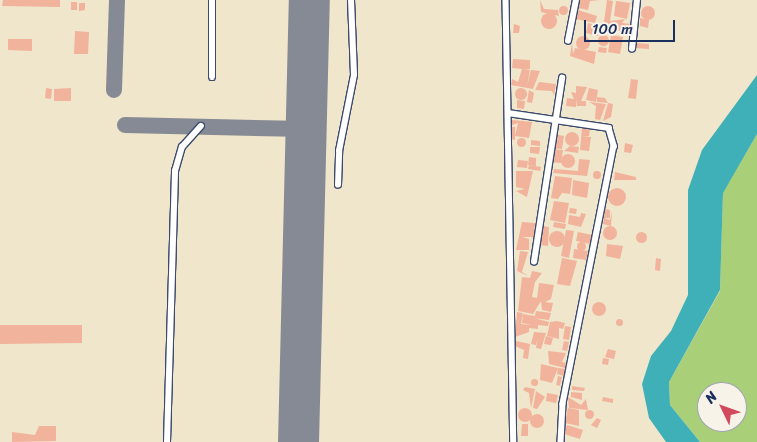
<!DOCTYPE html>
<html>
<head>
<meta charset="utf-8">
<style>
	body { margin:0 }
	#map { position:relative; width:757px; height:442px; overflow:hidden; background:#f0e6cb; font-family:Sriracha,sans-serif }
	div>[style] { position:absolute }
	.green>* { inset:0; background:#aacf79 }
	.water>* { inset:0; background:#3fb0b7 }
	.taxiway>* { height:16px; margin:-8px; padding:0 8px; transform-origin:8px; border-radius:8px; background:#868a94 }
	.runway>* { height:41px; margin:-20.5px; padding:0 20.5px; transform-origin:20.5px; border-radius:20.5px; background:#868a94 }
	.building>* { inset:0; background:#f1b39b }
	.round { border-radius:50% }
	.roads { filter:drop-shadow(1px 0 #3b4a6e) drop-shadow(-1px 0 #3b4a6e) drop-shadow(0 1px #3b4a6e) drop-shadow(0 -1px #3b4a6e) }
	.minor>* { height:5.5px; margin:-2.75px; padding:0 2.75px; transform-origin:2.75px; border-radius:2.75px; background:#fff }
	span { translate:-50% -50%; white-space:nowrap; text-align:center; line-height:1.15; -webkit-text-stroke:4px #f7f3e8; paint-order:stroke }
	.north { position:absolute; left:697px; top:382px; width:50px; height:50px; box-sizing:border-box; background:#f7f3e8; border:1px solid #9fa5b1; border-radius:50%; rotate:312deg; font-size:14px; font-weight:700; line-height:20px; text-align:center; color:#1b2f5e }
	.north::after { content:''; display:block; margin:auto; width:18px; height:22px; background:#d1495b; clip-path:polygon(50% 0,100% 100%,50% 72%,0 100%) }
	.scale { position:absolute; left:584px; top:20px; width:91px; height:22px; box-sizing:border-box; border:2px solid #1b2f5e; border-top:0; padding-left:6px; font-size:15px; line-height:18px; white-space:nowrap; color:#1b2f5e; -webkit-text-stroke:4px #f7f3e8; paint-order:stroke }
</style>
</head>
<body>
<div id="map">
	<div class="green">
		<i style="clip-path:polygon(evenodd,757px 134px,757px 442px,700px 442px,670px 405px,669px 382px,720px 291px,723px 192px,757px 134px,707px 392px,737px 392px,737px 422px,707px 422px,707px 392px)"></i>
	</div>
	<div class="water">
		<i style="clip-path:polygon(757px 75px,757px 134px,723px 193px,720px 290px,669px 382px,670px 405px,700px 442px,666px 442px,649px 418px,642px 384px,651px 356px,671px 331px,688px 295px,688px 190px,702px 150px)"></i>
	</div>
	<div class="taxiway">
		<i style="left:114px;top:90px;width:90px;rotate:-88.1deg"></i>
		<i style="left:125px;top:125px;width:181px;rotate:1.3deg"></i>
	</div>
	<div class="runway">
		<i style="left:298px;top:442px;width:442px;rotate:-88.6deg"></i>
	</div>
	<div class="building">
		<i style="clip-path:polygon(3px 0,60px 0,60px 7px,2px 6px)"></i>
		<i style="clip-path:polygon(540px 0,544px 9px,558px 10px,559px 16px,541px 12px)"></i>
		<i style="clip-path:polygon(579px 0,600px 0,590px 1px,588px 10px,578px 8px)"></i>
		<i style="clip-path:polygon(607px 0,613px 1px,610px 21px,625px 19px,622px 23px,631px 24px,629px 32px,603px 29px)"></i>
		<i style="clip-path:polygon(616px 1px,630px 3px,627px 19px,614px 16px)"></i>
		<i style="clip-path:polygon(71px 2px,77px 2px,77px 10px,71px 10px)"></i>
		<i style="clip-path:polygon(79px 3px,85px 3px,85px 10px,79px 11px)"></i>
		<i class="round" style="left:558.5px;top:5.5px;width:9px;height:9px"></i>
		<i class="round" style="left:641px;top:6px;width:14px;height:14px"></i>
		<i style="clip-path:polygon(578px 10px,597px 16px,595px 23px,576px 19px)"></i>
		<i class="round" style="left:541px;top:13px;width:16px;height:16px"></i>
		<i style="clip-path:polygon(640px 18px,649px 20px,648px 28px,640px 26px)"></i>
		<i style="clip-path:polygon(588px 23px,599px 26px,598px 36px,586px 33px)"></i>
		<i style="clip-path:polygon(514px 24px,520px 26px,519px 33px,513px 33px)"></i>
		<i style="clip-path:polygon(75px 31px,89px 32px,88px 54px,74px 54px)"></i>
		<i class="round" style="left:597.5px;top:34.5px;width:11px;height:11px"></i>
		<i style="clip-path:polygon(611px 35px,623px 37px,620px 54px,608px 52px)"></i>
		<i class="round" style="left:576px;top:36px;width:14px;height:14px"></i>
		<i style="clip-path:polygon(8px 39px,32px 39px,32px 51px,8px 50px)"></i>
		<i style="clip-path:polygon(572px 42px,573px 54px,575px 48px,596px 52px,594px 64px,570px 56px)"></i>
		<i style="clip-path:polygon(635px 43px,649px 44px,649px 49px,634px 48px)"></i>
		<i style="clip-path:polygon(599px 47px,607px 48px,606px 53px,598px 52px)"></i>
		<i style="clip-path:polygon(513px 59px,530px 60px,530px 69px,524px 69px,530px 70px,527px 86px,531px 70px,540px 71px,533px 89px,511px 85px,512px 79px,518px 82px,522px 69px,512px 68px)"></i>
		<i style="clip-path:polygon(631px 79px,638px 80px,636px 99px,628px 98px)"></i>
		<i style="clip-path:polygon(539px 82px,556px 84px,554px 95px,552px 91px,535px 90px)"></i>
		<i style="clip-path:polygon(576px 86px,587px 87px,581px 101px,586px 101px,586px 106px,577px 106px,577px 99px,576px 107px,566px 106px,567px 98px,574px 99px,571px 92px,576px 93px)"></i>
		<i class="round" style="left:515px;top:88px;width:12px;height:12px"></i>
		<i style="clip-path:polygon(46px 88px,52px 89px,51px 99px,45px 98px)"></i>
		<i style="clip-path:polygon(71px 88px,71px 101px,54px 101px,54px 89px)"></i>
		<i style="clip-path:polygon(589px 88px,598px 90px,596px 102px,586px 100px)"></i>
		<i style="clip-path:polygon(529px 90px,534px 93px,532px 103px,527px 102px)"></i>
		<i style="clip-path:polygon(597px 97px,605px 98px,608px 103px,597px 102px)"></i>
		<i style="clip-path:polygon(517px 100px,525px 101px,524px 109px,517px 108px)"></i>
		<i style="clip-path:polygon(589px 102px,606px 104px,600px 120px,595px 119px,596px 106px)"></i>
		<i style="clip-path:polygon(608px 103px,613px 104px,611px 117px,603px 121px)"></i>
		<i style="clip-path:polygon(512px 120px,532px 122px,529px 138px,515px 136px,518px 123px,512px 125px)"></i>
		<i style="clip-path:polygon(512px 127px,515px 127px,515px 140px,511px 139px)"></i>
		<i style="clip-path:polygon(582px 128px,590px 129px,589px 136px,583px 136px,591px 137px,589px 151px,580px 150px)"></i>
		<i class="round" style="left:565px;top:132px;width:14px;height:14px"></i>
		<i style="clip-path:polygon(554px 134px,564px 136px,562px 149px,552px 148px)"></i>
		<i class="round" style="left:516.5px;top:137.5px;width:9px;height:9px"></i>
		<i style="clip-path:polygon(531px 140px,540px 141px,540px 146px,531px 145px)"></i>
		<i style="clip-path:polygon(625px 143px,633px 145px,631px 153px,624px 152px)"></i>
		<i style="clip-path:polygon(530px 147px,540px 147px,539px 154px,530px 153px)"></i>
		<i style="clip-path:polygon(579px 147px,578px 153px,564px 151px,570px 146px)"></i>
		<i style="clip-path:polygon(552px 149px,563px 150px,561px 163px,550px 162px)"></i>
		<i class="round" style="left:561px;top:154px;width:14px;height:14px"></i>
		<i style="clip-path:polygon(529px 157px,536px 158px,536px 166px,528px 165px)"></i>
		<i style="clip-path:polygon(579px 159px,590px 160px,587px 176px,553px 173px,554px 169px,578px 171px)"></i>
		<i style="clip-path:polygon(518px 160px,528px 161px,527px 168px,517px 167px)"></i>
		<i style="clip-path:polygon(529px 165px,541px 167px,540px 171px,528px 169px)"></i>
		<i class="round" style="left:593px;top:171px;width:8px;height:8px"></i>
		<i style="clip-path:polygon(516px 171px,533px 171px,527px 197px,516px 191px,525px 189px,516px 187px)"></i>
		<i style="clip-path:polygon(615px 172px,636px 177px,636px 180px,614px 180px)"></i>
		<i style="clip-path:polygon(555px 176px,572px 178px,570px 194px,562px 193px,558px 199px,551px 198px)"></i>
		<i style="clip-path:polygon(573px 180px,589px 183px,587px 198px,572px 195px)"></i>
		<i class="round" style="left:608px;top:188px;width:18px;height:18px"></i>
		<i style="clip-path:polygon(554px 201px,569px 203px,565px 223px,550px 220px)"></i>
		<i style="clip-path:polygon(570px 208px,577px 209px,576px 214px,569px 213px)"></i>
		<i style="clip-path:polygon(605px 209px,610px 210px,610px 218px,604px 218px)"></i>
		<i style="clip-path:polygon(612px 211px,611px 226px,603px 224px,604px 218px,610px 220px)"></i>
		<i style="clip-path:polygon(581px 213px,586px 214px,581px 227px,568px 224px,569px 215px,580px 217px)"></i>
		<i style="clip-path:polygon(522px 222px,535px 223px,534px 237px,522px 237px,529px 239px,529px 250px,516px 250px)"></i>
		<i style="clip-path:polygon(554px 222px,566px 224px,565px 229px,553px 227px)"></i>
		<i class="round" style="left:603px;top:226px;width:14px;height:14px"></i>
		<i style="clip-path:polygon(542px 226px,549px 227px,548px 246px,539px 245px)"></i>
		<i style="clip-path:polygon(566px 230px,574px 231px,569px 258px,561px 256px)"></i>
		<i class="round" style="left:549px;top:231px;width:16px;height:16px"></i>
		<i class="round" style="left:635.5px;top:231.5px;width:11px;height:11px"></i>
		<i style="clip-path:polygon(578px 232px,592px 235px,590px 244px,576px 241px)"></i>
		<i class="round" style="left:576.5px;top:241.5px;width:9px;height:9px"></i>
		<i style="clip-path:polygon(607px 244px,623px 246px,620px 259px,606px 256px)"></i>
		<i style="clip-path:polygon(574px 249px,588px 251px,586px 260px,573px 258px)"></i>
		<i style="clip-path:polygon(520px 251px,528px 252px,522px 272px,528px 276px,517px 271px)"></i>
		<i style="clip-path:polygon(562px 258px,577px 261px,570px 286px,557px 284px)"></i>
		<i style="clip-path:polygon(656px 258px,661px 259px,660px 271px,655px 270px)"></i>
		<i style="clip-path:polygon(532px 271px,542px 273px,535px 282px,532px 297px,537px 298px,539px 283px,554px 285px,551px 299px,545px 302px,553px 303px,551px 312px,542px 310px,541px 301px,533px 314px,518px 311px,522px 277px,530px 278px)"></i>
		<i class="round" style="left:592px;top:302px;width:14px;height:14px"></i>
		<i style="clip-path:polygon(536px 311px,551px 313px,549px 320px,534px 318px,549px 322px,548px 326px,538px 325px,538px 329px,529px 328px,529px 332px,515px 337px,517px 312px,523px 313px,521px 324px,532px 325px,522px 323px,523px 314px,535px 316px)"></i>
		<i class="round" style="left:615.5px;top:318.5px;width:7px;height:7px"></i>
		<i style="clip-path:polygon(557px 321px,565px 323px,563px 329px,559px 328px,559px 339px,547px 336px,550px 322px)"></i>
		<i style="clip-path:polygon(0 325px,82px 325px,82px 343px,0 344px)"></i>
		<i style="clip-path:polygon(565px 326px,571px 327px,569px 340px,563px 339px)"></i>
		<i style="clip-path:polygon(534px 332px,546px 333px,541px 349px,536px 348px,538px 337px,536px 345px,531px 344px)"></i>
		<i style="clip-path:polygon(546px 336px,553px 338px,551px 345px,544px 344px)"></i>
		<i style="clip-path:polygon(516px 341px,530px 344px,528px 359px,523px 358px,524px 350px,515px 346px)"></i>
		<i style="clip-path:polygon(564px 341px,569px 342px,567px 351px,562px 350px)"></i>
		<i style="clip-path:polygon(608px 349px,616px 351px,614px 359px,605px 357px)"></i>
		<i style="clip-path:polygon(548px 351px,566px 353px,562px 362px,566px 363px,565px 368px,549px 364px)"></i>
		<i style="clip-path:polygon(603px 358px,609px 359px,608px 365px,602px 364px)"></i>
		<i style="clip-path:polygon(541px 364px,558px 368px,552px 383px,540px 380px)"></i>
		<i style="clip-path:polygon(558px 368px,566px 369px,564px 376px,557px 374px)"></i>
		<i style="clip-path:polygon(558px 376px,562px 377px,560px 386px,556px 385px)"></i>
		<i class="round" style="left:530.5px;top:378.5px;width:7px;height:7px"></i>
		<i style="clip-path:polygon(572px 386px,585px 388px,584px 391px,572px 390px)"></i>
		<i style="clip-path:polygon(525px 387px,535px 389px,531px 408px,529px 393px,523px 390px)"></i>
		<i style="clip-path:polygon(536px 391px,545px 397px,537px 409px,533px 408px)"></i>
		<i style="clip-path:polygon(571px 392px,582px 393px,582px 400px,571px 397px)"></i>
		<i style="clip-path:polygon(547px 393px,558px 395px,556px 403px,546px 401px)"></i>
		<i style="clip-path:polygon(568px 397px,581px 405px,586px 399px,588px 410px,569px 408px)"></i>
		<i style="clip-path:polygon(603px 397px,613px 399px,613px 403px,602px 401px)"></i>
		<i style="clip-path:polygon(568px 408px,579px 410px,579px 426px,565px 423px)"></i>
		<i class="round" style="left:518px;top:408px;width:14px;height:14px"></i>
		<i class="round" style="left:584.5px;top:409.5px;width:9px;height:9px"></i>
		<i class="round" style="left:530px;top:414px;width:14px;height:14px"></i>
		<i style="clip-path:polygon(597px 418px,601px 420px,597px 428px,591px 425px)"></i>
		<i style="clip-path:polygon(522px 424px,528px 424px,528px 436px,521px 436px)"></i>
		<i style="clip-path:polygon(567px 425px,583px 430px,580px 439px,564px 434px)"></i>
		<i style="clip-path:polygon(39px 426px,56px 426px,56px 441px,12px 442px,12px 432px,35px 435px)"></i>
	</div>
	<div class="roads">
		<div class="minor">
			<i style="left:506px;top:0;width:442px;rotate:89deg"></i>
			<i style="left:568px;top:41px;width:42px;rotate:-79deg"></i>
			<i style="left:632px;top:49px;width:49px;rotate:-84.2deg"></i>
			<i style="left:212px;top:77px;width:77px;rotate:-90deg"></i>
			<i style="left:508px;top:113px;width:102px;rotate:8.4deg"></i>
			<i style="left:609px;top:128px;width:19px;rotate:74deg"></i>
			<i style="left:614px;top:146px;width:263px;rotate:101.2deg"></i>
			<i style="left:563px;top:404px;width:38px;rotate:93deg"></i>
			<i style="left:338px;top:185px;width:34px;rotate:-88deg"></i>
			<i style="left:339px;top:151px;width:77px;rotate:-78.8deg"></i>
			<i style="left:354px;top:75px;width:75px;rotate:-92.3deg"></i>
			<i style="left:534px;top:262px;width:186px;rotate:-81.3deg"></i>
			<i style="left:167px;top:442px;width:271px;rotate:-88.3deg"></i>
			<i style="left:175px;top:171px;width:25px;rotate:-74deg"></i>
			<i style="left:182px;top:147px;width:28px;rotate:-48deg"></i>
		</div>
	</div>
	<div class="north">N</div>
	<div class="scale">100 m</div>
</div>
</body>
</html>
